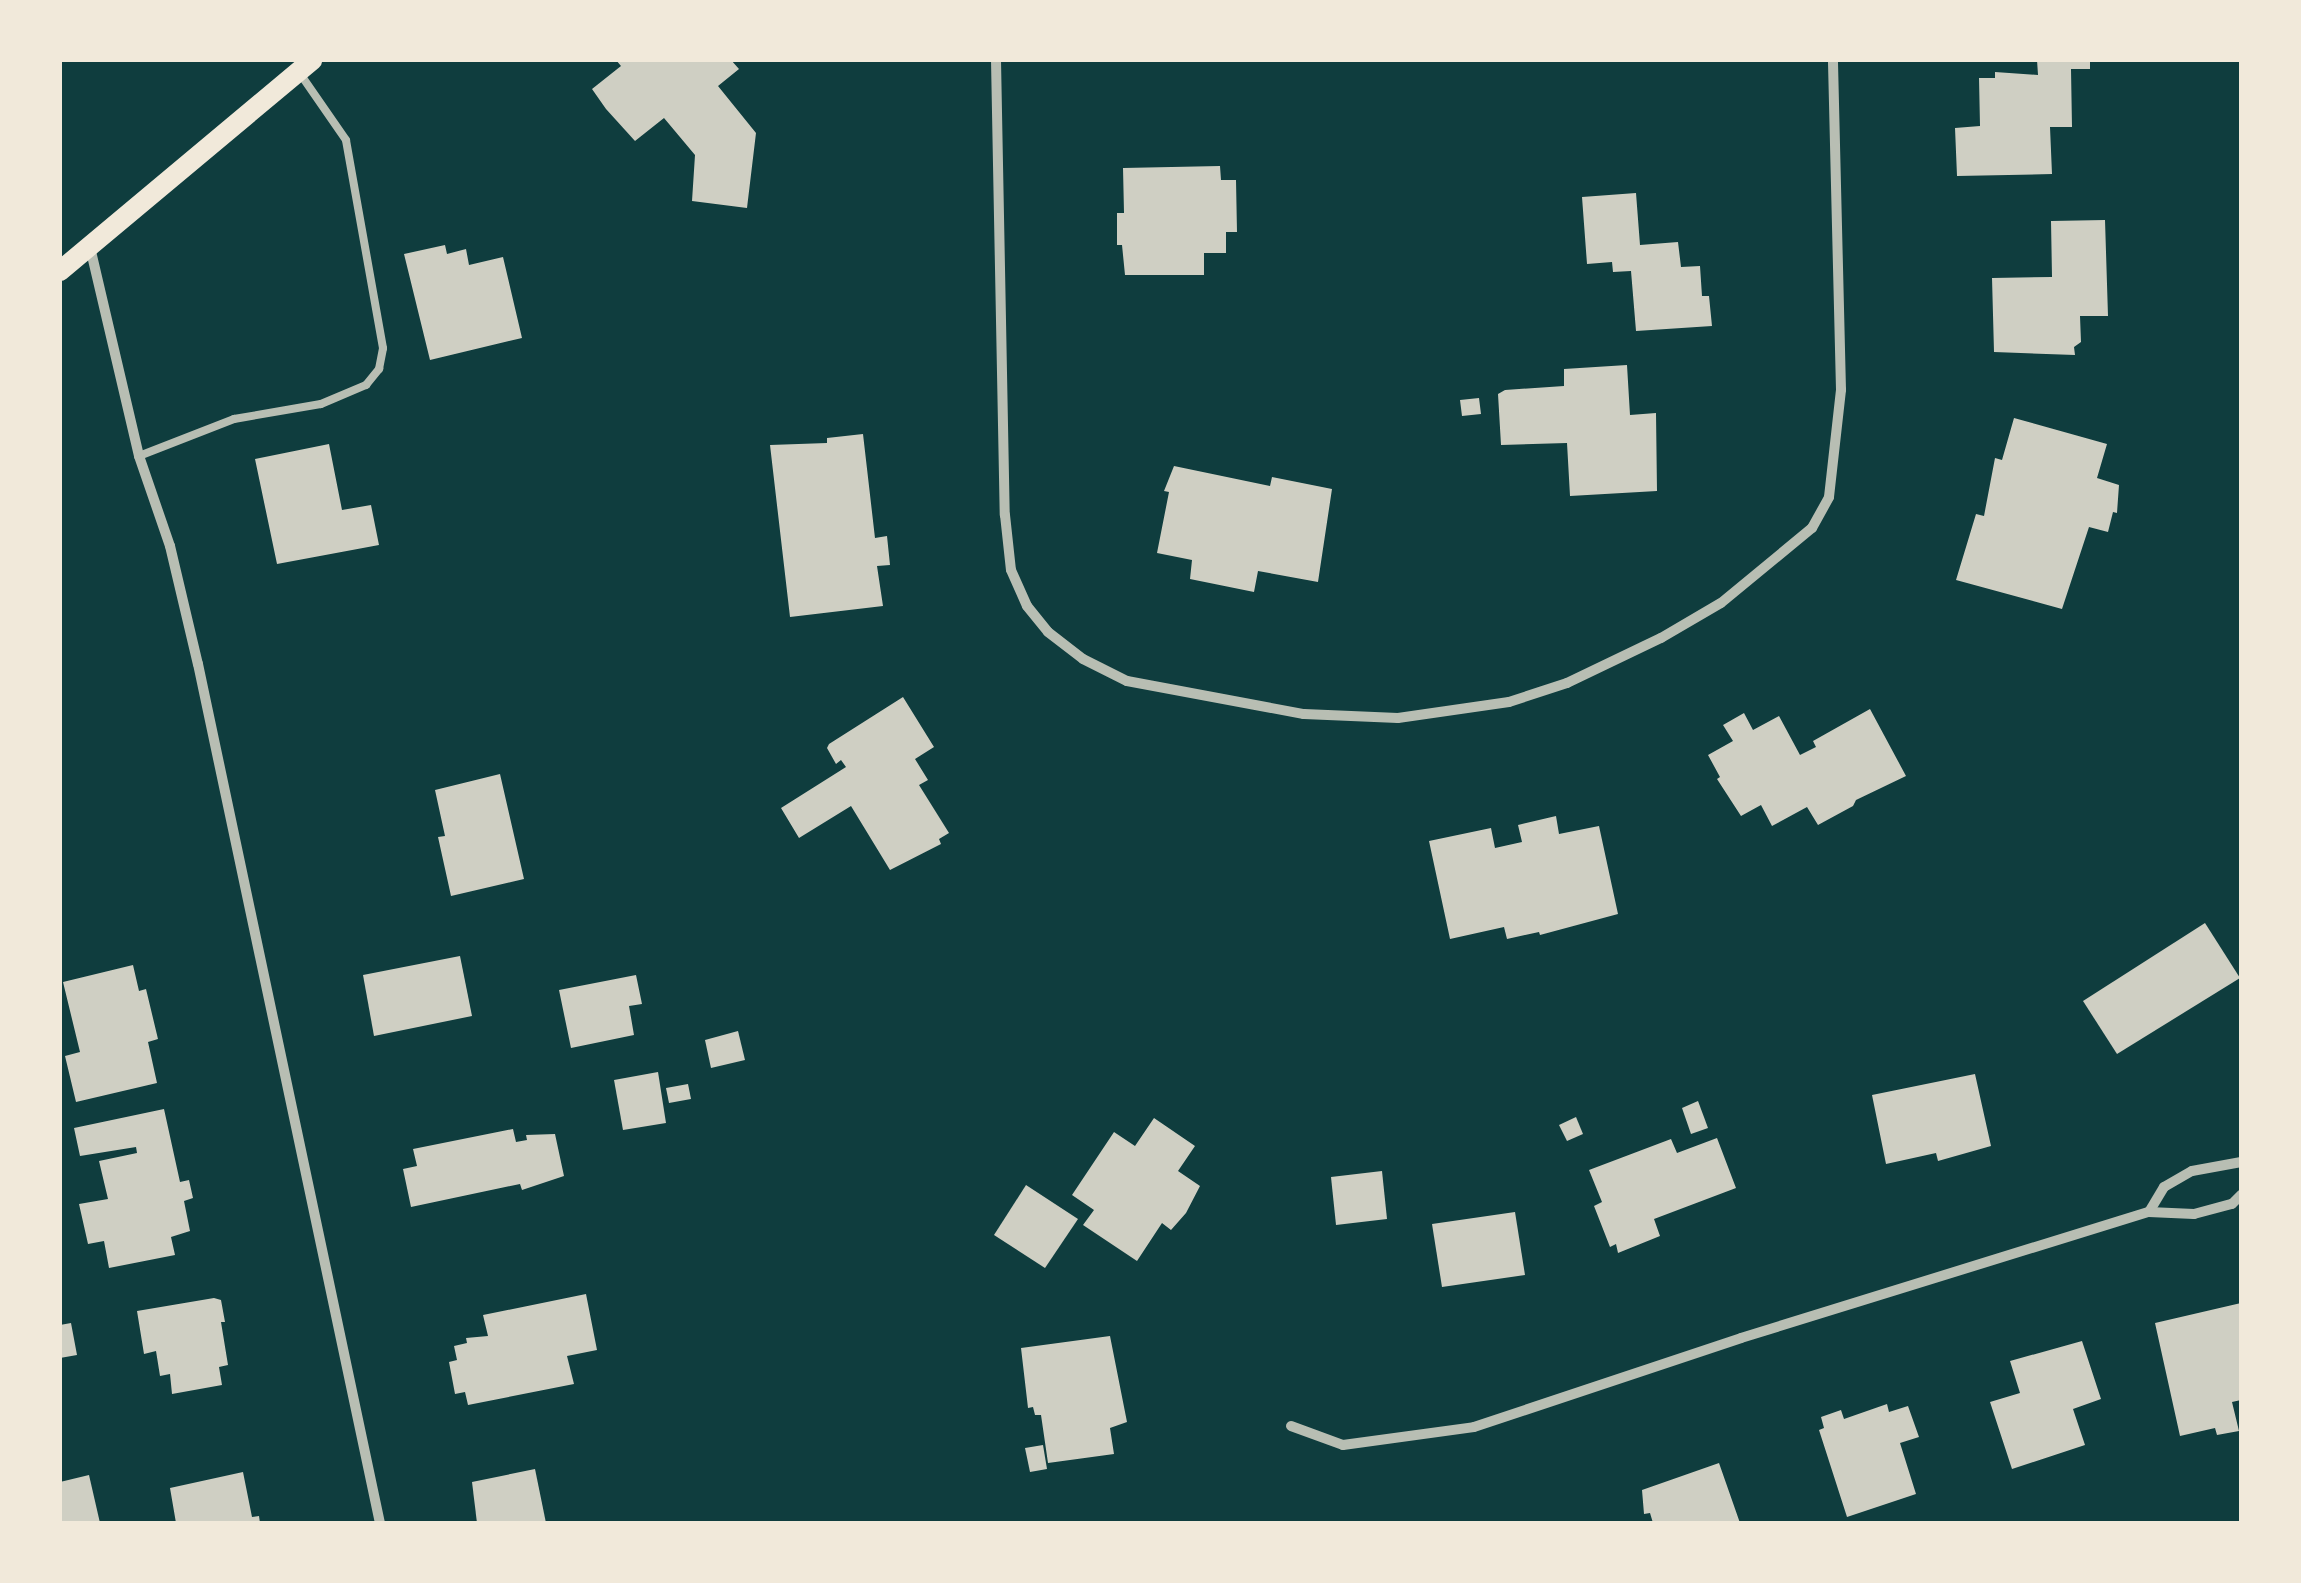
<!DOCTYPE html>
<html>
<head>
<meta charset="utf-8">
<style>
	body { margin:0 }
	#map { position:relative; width:2301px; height:1583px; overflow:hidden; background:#0f3d3e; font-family:"Roboto Condensed",sans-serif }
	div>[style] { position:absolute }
	.building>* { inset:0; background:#cfcfc3 }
	.service>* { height:8px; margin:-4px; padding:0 4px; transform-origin:4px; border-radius:4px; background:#b8beb3 }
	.minor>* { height:10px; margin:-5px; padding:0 5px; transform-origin:5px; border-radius:5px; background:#b8beb3 }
	.secondary>* { height:20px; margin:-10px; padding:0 10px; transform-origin:10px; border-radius:10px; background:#f1e9da }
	span { translate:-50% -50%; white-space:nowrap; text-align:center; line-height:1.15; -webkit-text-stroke:10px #f1e9da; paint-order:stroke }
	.frame { position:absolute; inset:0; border:62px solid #f1e9da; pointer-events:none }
</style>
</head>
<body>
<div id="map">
	<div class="building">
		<i style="clip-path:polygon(616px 60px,731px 60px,739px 69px,718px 86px,756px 133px,747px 208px,692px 201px,695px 155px,664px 118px,635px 141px,606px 109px,592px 89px,621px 66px)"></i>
		<i style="clip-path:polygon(2037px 60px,2090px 60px,2090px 69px,2071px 69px,2072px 127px,2050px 127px,2052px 174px,1957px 176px,1955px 128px,1980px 126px,1979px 78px,1995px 78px,1995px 72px,2038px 75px)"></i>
		<i style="clip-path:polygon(1220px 166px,1221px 180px,1236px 180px,1237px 232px,1226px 232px,1226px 253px,1204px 253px,1204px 275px,1125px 275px,1122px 245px,1117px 245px,1117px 213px,1124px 213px,1123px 168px)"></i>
		<i style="clip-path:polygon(1636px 193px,1640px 245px,1678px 242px,1681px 267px,1700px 266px,1702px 296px,1709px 296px,1712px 326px,1636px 331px,1631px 271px,1613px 272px,1612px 262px,1587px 264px,1582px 197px)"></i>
		<i style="clip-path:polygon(2105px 220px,2108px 316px,2080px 316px,2081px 342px,2074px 347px,2075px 355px,1994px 352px,1992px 278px,2052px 277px,2051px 221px)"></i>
		<i style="clip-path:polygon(445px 245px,447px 254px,466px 249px,469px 265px,503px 257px,522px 338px,430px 360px,404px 254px)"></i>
		<i style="clip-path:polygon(1627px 365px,1630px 415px,1656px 413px,1657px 491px,1570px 496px,1567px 443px,1501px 445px,1498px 394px,1505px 390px,1564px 386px,1564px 369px)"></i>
		<i style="clip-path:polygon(1479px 398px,1481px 414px,1462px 416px,1460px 400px)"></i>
		<i style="clip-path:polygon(2014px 418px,2107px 444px,2097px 478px,2119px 485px,2117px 513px,2113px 512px,2108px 532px,2089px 527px,2062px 609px,1956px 580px,1976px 514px,1984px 516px,1995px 458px,2002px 460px)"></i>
		<i style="clip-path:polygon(863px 434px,875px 538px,887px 536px,890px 565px,877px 566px,883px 606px,790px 617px,770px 445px,827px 443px,827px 438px)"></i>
		<i style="clip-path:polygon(329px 444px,342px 510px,371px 505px,379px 545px,277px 564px,255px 459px)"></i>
		<i style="clip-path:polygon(1174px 466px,1270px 486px,1272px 477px,1332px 489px,1318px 582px,1258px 571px,1254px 592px,1190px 579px,1192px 560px,1157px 553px,1169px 492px,1164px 491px)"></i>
		<i style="clip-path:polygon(903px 697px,934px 747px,915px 759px,928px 780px,919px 785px,949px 833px,939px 839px,941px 844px,890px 870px,851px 806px,799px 838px,781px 808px,846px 767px,841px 760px,836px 764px,827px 748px,829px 744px)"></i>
		<i style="clip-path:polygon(1870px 709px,1906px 776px,1856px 800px,1853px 806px,1818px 825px,1807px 807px,1772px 826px,1761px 805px,1741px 816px,1717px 779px,1720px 777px,1708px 755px,1733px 741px,1723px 725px,1744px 713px,1753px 730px,1779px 716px,1800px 755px,1816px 747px,1813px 741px)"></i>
		<i style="clip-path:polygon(500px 774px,524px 879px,451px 896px,438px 837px,445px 836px,435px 790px)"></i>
		<i style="clip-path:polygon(1556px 816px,1559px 834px,1599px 826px,1618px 914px,1540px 935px,1539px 932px,1507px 939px,1504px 927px,1450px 939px,1429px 841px,1491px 828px,1495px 848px,1522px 842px,1518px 825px)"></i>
		<i style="clip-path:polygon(2205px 923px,2240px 978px,2117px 1054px,2083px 1001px)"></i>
		<i style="clip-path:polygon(460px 956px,472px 1016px,374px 1036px,363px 975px)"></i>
		<i style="clip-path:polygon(133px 965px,139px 991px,146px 989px,158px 1039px,148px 1042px,157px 1083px,76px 1102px,65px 1056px,80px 1052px,63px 982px)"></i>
		<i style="clip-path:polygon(636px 975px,642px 1004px,629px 1006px,634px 1035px,571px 1048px,559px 990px)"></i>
		<i style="clip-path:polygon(738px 1031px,745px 1060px,711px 1068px,705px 1040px)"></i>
		<i style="clip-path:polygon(658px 1072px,666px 1123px,623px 1130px,614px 1080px)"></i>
		<i style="clip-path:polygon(1975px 1074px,1991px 1146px,1938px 1161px,1936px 1153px,1886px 1164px,1872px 1095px)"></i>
		<i style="clip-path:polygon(688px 1084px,691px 1099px,669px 1103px,666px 1088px)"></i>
		<i style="clip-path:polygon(1698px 1101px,1708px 1128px,1691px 1134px,1682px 1108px)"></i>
		<i style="clip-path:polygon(164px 1109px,180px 1182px,189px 1180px,193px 1198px,184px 1201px,190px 1231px,171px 1237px,175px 1255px,109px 1268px,104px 1241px,88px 1244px,79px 1204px,108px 1199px,99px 1161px,137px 1153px,136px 1147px,80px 1156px,74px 1128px)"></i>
		<i style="clip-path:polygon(1576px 1117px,1583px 1134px,1567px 1141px,1559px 1125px)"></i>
		<i style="clip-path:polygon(1154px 1118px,1195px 1146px,1178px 1171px,1200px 1186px,1186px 1213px,1171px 1230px,1162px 1223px,1137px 1261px,1083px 1225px,1094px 1210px,1072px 1195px,1114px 1132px,1135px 1146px)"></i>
		<i style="clip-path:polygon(513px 1129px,516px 1142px,527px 1140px,526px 1135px,555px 1134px,564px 1176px,522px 1190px,520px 1184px,411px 1207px,403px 1169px,417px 1166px,413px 1149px)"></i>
		<i style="clip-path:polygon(1717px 1138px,1736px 1188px,1654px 1219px,1660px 1236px,1618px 1253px,1616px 1244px,1610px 1247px,1594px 1206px,1602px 1202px,1589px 1170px,1671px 1139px,1677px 1153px)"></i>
		<i style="clip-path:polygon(1382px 1171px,1387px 1219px,1336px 1225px,1331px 1177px)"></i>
		<i style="clip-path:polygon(1026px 1185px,1078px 1219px,1045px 1268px,994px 1235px)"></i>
		<i style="clip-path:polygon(1515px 1212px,1525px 1275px,1442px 1287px,1432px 1224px)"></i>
		<i style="clip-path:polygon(586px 1294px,597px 1350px,567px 1356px,574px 1384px,468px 1405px,465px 1392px,455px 1394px,449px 1362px,457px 1360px,454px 1346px,467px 1343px,466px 1338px,488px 1336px,483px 1315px)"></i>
		<i style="clip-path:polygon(214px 1298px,221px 1300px,225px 1322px,221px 1322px,228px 1365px,219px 1367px,222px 1385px,172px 1394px,170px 1374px,160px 1376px,156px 1351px,144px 1354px,137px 1311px)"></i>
		<i style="clip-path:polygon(2241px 1303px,2241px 1400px,2232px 1402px,2239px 1431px,2217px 1435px,2215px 1428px,2180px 1436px,2155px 1323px)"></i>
		<i style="clip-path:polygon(71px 1323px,77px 1355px,60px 1358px,60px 1325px)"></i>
		<i style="clip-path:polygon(1110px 1336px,1127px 1422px,1110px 1428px,1114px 1454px,1048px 1463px,1041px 1415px,1035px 1415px,1033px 1407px,1028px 1408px,1021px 1348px)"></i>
		<i style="clip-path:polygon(2082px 1341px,2101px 1399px,2073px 1409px,2085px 1445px,2012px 1469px,1990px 1402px,2020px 1393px,2010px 1361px)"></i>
		<i style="clip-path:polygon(1887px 1404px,1889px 1412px,1908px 1406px,1919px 1437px,1900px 1443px,1916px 1494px,1847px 1517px,1819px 1430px,1824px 1428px,1821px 1417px,1841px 1410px,1844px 1419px)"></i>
		<i style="clip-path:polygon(1043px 1445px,1047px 1469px,1030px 1472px,1025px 1448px)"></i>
		<i style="clip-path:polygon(1719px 1463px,1740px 1523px,1653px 1523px,1650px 1513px,1644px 1514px,1642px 1490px)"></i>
		<i style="clip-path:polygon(535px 1469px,546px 1523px,477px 1523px,472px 1482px)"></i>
		<i style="clip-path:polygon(243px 1472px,252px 1517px,259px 1516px,260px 1523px,176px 1523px,170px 1488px)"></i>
		<i style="clip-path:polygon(89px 1475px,100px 1523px,60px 1523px,60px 1482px)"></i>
	</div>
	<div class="service">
		<i style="left:139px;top:456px;width:102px;rotate:-21.3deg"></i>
		<i style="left:234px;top:419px;width:88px;rotate:-9.8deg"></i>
		<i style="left:321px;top:404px;width:49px;rotate:-22.9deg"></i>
		<i style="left:366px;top:385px;width:21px;rotate:-51deg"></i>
		<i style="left:379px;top:369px;width:21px;rotate:-79deg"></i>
		<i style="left:383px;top:348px;width:211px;rotate:-100.1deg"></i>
		<i style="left:346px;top:140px;width:83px;rotate:-124.7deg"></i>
	</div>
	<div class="minor">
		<i style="left:996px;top:60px;width:455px;rotate:88.9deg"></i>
		<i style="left:1005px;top:515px;width:55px;rotate:83.8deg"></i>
		<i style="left:1011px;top:570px;width:39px;rotate:66deg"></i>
		<i style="left:1027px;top:606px;width:33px;rotate:51deg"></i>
		<i style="left:1048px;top:632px;width:44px;rotate:37.6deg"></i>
		<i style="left:1083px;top:659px;width:49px;rotate:26.6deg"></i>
		<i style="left:1127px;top:681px;width:180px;rotate:10.6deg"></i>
		<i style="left:1304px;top:714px;width:94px;rotate:2.4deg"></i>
		<i style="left:1398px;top:718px;width:112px;rotate:-8.2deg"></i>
		<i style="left:1509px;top:702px;width:61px;rotate:-18.1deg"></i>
		<i style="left:1567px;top:683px;width:104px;rotate:-25.6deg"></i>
		<i style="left:1661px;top:638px;width:69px;rotate:-30.3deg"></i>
		<i style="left:1721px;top:603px;width:118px;rotate:-39.5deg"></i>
		<i style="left:1812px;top:528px;width:35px;rotate:-61deg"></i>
		<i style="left:1829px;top:497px;width:108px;rotate:-83.6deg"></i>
		<i style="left:1841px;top:390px;width:330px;rotate:-91.4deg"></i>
		<i style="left:90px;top:247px;width:215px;rotate:76.8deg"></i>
		<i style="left:139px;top:456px;width:95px;rotate:71deg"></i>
		<i style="left:170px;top:546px;width:121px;rotate:76.7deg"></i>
		<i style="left:198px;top:664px;width:878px;rotate:78.04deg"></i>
		<i style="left:2149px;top:1212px;width:29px;rotate:-59deg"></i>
		<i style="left:2164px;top:1187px;width:32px;rotate:-30deg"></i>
		<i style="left:2192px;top:1171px;width:50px;rotate:-10.4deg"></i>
		<i style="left:1291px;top:1426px;width:55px;rotate:20.1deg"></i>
		<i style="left:1343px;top:1445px;width:132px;rotate:-7.8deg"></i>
		<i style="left:1474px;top:1427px;width:281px;rotate:-18.4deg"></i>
		<i style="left:1741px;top:1338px;width:427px;rotate:-17.2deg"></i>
		<i style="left:2149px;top:1212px;width:45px;rotate:2.5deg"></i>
		<i style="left:2194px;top:1214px;width:39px;rotate:-15deg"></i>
		<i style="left:2232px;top:1204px;width:13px;rotate:-45deg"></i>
	</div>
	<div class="secondary">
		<i style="left:60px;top:271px;width:329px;rotate:-39.9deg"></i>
	</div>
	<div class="frame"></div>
</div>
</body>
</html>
